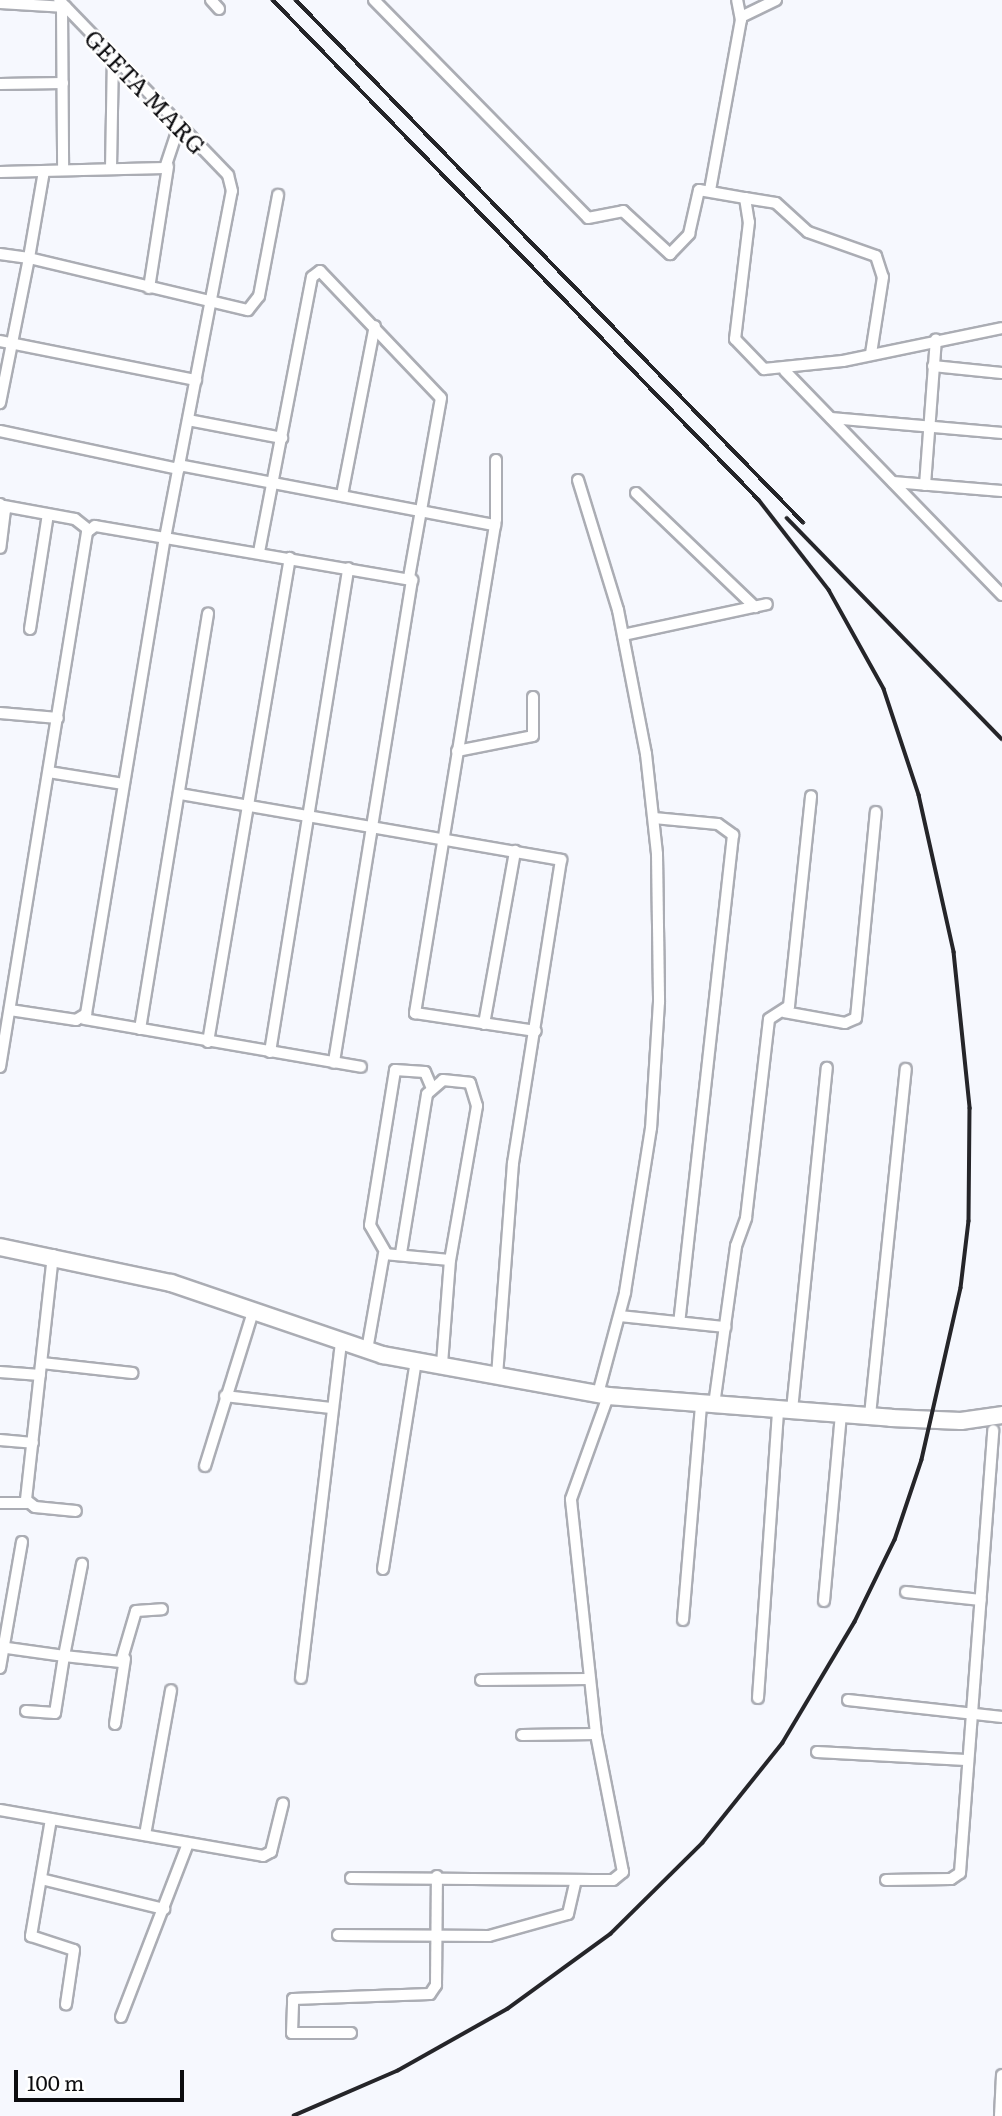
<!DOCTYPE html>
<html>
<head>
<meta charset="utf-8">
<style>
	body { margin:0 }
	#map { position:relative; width:1002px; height:2116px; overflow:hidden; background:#f6f8fe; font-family:Literata,serif }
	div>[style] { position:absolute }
	.roads { filter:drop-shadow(2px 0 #abadb4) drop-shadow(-2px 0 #abadb4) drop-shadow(0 2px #abadb4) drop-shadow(0 -2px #abadb4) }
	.street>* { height:10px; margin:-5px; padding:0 5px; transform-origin:5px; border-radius:5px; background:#fff }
	.secondary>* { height:16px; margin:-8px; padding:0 8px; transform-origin:8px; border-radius:8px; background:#fff }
	.rail>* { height:3.5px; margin:-1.75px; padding:0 1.75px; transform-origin:1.75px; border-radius:1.75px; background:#252529 }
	span { translate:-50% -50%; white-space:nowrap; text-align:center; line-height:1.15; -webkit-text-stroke:5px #fff; paint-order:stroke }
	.street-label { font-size:24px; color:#0c0c0f }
	.scale { position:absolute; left:14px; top:2070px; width:170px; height:32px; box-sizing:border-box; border:4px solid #0c0c0f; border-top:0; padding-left:9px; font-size:21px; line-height:24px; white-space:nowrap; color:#0c0c0f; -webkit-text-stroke:5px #fff; paint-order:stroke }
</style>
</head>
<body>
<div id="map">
	<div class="roads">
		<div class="street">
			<i style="left:211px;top:0;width:12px;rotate:48deg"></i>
			<i style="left:374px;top:0;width:305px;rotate:45.5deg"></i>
			<i style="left:588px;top:218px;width:36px;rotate:-11deg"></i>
			<i style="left:623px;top:211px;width:64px;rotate:42.5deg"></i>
			<i style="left:670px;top:254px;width:28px;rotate:-46deg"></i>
			<i style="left:689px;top:234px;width:45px;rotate:-77.2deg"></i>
			<i style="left:699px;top:190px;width:47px;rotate:9.9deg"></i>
			<i style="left:745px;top:198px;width:24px;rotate:81deg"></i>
			<i style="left:749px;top:222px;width:118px;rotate:96.8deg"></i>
			<i style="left:735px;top:339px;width:42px;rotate:46deg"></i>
			<i style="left:764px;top:369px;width:79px;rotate:-5.8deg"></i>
			<i style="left:843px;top:361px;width:162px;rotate:-11.7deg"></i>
			<i style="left:0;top:3px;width:66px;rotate:3.5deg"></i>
			<i style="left:62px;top:7px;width:163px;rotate:89.6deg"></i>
			<i style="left:741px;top:17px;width:39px;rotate:-26deg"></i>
			<i style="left:0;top:84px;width:63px;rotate:-0.9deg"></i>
			<i style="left:111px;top:169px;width:112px;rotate:-89deg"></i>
			<i style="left:44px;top:171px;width:88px;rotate:99.8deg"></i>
			<i style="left:29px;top:258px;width:225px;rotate:13.4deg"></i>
			<i style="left:248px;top:310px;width:18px;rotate:-52deg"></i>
			<i style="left:259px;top:296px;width:103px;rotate:-79.3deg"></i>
			<i style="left:0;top:172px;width:165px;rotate:-1.4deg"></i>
			<i style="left:165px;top:168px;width:44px;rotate:-71.6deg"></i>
			<i style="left:710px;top:190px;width:173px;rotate:-79.7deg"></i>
			<i style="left:741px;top:20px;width:20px;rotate:-101deg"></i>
			<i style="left:745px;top:198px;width:31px;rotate:9deg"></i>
			<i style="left:776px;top:203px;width:43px;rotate:42.2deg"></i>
			<i style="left:808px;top:232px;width:72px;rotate:19.4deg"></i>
			<i style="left:876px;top:256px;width:22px;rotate:72deg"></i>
			<i style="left:883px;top:277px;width:78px;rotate:98.9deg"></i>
			<i style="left:0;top:254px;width:29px;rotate:8deg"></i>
			<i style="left:29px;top:258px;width:148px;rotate:101.3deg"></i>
			<i style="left:149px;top:288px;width:123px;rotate:-81.1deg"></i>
			<i style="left:0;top:341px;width:200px;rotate:11.3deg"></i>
			<i style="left:933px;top:366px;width:69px;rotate:5.8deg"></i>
			<i style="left:785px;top:371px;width:312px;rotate:45.9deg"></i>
			<i style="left:831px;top:418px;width:172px;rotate:5deg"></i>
			<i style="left:188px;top:420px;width:96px;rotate:10.8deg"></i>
			<i style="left:0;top:431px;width:183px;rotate:12deg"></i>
			<i style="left:496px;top:460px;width:59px;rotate:90deg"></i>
			<i style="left:496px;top:519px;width:501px;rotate:99.31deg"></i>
			<i style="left:415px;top:1013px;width:122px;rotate:8.5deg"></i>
			<i style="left:179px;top:465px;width:322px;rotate:10.8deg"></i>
			<i style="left:578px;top:480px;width:136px;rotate:72.9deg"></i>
			<i style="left:618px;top:610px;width:147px;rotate:79deg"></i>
			<i style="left:646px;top:754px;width:101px;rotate:83.7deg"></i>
			<i style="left:657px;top:854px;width:148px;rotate:89.2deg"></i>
			<i style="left:659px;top:1002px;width:126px;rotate:93.6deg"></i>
			<i style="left:651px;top:1128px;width:167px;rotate:99deg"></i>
			<i style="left:625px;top:1293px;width:105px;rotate:105deg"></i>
			<i style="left:893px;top:482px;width:109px;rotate:4.7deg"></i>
			<i style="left:925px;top:485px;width:146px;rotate:-85.7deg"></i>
			<i style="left:636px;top:493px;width:165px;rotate:43.8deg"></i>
			<i style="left:342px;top:495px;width:172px;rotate:-79deg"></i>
			<i style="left:0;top:504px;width:8px;rotate:50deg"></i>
			<i style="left:5px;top:510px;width:38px;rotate:97deg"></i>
			<i style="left:4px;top:506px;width:72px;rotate:10.4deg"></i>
			<i style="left:75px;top:519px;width:18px;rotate:38deg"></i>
			<i style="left:259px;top:552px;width:280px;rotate:-79.1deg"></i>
			<i style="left:312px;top:277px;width:10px;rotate:-37deg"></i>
			<i style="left:320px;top:271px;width:175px;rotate:46.4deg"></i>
			<i style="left:441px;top:398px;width:182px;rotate:100.1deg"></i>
			<i style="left:30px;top:629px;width:116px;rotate:-81.1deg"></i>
			<i style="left:623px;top:635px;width:147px;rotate:-12.1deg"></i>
			<i style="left:0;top:713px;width:58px;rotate:4.9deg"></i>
			<i style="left:457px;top:751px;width:77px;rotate:-11.2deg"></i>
			<i style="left:533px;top:736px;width:39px;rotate:-90deg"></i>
			<i style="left:49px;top:772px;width:75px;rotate:9.2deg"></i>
			<i style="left:180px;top:794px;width:387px;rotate:9.8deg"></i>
			<i style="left:561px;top:860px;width:307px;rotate:99deg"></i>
			<i style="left:513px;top:1163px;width:213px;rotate:94.3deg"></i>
			<i style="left:654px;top:818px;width:64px;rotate:5.4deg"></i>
			<i style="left:718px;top:824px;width:19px;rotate:36deg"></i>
			<i style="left:733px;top:835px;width:490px;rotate:96.3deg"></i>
			<i style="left:10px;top:1010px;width:67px;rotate:8.6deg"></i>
			<i style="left:76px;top:1020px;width:12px;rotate:-31deg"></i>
			<i style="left:86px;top:1014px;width:483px;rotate:-80.6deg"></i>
			<i style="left:165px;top:538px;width:353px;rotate:-79.1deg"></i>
			<i style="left:232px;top:191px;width:16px;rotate:-104deg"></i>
			<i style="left:228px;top:175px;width:243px;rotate:-134deg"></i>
			<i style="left:784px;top:1012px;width:62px;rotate:10.2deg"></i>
			<i style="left:845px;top:1023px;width:12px;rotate:-24deg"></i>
			<i style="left:856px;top:1018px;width:207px;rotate:-84.5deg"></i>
			<i style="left:84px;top:1019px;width:281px;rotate:9.8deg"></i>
			<i style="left:484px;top:1024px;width:176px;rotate:-79.8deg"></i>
			<i style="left:140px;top:1029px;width:421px;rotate:-80.7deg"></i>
			<i style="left:208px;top:1042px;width:491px;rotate:-80.4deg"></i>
			<i style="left:270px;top:1052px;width:490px;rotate:-80.8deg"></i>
			<i style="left:0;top:1067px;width:542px;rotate:-80.76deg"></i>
			<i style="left:87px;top:532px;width:10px;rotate:-37deg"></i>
			<i style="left:95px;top:526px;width:322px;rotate:9.7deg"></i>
			<i style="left:412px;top:580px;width:489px;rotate:99.2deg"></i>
			<i style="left:386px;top:1253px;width:32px;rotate:-120deg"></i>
			<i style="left:370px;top:1225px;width:157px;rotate:-80.8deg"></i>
			<i style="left:395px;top:1070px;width:30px;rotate:4deg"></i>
			<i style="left:425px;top:1072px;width:15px;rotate:67deg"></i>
			<i style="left:401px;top:1253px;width:161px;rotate:-80.7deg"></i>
			<i style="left:427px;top:1094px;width:21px;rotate:-41deg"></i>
			<i style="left:443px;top:1080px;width:27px;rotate:6deg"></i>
			<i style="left:470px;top:1083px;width:24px;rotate:73deg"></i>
			<i style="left:477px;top:1106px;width:156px;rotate:99.9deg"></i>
			<i style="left:450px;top:1260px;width:104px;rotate:94.4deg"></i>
			<i style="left:53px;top:1255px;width:246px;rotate:96.3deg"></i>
			<i style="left:26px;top:1500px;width:11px;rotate:38deg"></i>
			<i style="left:35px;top:1507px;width:41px;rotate:5.6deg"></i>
			<i style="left:620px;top:1316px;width:106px;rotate:6deg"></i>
			<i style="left:367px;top:1350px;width:97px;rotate:-80deg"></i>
			<i style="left:384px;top:1254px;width:66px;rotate:5.2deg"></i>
			<i style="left:42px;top:1363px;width:91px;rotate:6.3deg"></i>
			<i style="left:0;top:1372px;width:40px;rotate:4.3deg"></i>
			<i style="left:225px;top:1396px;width:106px;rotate:6.5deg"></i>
			<i style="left:714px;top:1405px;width:161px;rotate:-82.1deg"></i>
			<i style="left:736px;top:1246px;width:30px;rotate:-70deg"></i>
			<i style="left:746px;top:1218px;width:200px;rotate:-83.4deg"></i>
			<i style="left:769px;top:1019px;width:24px;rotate:-33deg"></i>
			<i style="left:789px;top:1006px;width:211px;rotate:-84deg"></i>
			<i style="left:792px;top:1410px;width:344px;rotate:-84.2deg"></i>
			<i style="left:870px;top:1415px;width:348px;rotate:-84.1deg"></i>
			<i style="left:0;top:1440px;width:33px;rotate:5deg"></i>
			<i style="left:205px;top:1466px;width:161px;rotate:-72.7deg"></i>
			<i style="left:0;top:1503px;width:27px"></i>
			<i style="left:383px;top:1569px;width:211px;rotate:-81deg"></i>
			<i style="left:906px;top:1592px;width:75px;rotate:6.1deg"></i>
			<i style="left:824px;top:1601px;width:189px;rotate:-84.8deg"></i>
			<i style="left:683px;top:1620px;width:217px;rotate:-85.2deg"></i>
			<i style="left:0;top:1647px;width:65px;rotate:8deg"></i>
			<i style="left:64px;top:1656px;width:94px;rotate:-78.9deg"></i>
			<i style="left:0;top:1668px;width:128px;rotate:-80.1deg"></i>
			<i style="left:301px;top:1678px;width:337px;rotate:-83.2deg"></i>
			<i style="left:481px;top:1680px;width:108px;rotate:-0.5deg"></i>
			<i style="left:758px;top:1698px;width:290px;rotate:-86deg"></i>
			<i style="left:848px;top:1700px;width:155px;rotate:6.3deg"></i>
			<i style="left:26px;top:1711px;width:29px;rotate:4deg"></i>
			<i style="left:55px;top:1713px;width:58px;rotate:-81deg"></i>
			<i style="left:64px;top:1656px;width:57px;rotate:6deg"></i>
			<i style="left:121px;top:1662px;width:53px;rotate:-73.6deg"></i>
			<i style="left:136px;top:1611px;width:26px;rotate:-4deg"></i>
			<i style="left:115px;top:1724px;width:66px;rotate:-81.3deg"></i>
			<i style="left:522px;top:1735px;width:74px;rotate:-0.8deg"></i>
			<i style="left:817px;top:1752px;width:149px;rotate:3.1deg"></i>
			<i style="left:0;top:1810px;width:267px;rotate:9.9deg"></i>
			<i style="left:263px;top:1856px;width:9px;rotate:-27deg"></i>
			<i style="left:271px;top:1852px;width:50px;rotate:-76.2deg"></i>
			<i style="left:51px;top:1819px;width:119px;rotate:99.7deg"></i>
			<i style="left:31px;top:1936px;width:45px;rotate:18deg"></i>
			<i style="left:74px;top:1950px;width:55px;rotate:98.4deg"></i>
			<i style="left:145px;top:1835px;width:147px;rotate:-79.8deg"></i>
			<i style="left:351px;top:1878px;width:242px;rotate:0.5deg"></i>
			<i style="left:593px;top:1880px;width:20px"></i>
			<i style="left:613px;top:1880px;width:13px;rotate:-39deg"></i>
			<i style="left:623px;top:1872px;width:141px;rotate:-101.1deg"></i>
			<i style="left:596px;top:1734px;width:236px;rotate:-96.1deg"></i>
			<i style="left:571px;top:1499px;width:109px;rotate:-70.2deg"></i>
			<i style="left:41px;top:1879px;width:127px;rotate:13.7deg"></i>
			<i style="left:886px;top:1880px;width:65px;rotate:-0.9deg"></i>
			<i style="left:951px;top:1879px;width:11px;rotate:-34deg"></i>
			<i style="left:960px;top:1873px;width:444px;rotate:-85.7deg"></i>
			<i style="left:338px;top:1935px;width:151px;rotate:0.4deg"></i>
			<i style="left:489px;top:1936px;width:82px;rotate:-15.6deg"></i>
			<i style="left:568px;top:1914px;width:35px;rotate:-77deg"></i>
			<i style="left:121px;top:2017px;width:186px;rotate:-68.9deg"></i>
			<i style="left:351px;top:2033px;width:59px;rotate:180deg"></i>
			<i style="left:292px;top:2033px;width:34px;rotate:-88deg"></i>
			<i style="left:293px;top:1999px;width:137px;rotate:-2.1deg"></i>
			<i style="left:430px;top:1994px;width:11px;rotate:-56deg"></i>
			<i style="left:436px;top:1985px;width:109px;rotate:-89.5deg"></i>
			<i style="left:1000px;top:2116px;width:41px;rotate:-87.2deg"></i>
		</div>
		<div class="secondary">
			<i style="left:0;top:1247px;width:175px;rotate:11.9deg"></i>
			<i style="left:171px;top:1283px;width:224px;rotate:18.8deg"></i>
			<i style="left:383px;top:1355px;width:229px;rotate:10.3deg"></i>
			<i style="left:608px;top:1396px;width:284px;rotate:4.4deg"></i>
			<i style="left:891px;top:1418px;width:70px;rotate:2.5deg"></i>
			<i style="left:961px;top:1421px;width:41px;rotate:-8.3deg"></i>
		</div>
	</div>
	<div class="rail">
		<i style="left:273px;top:0;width:697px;rotate:45.81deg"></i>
		<i style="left:759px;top:500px;width:114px;rotate:52.1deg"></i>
		<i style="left:829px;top:590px;width:113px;rotate:60.9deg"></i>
		<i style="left:884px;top:689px;width:112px;rotate:71.7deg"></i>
		<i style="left:919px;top:795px;width:161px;rotate:77.4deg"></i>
		<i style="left:954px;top:952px;width:157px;rotate:84.1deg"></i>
		<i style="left:970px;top:1108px;width:113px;rotate:90.5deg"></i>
		<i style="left:969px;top:1221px;width:67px;rotate:96.8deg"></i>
		<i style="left:961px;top:1288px;width:176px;rotate:102.8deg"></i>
		<i style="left:922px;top:1460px;width:84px;rotate:108.6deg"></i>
		<i style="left:895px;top:1540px;width:91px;rotate:116deg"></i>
		<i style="left:855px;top:1622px;width:141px;rotate:120.8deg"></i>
		<i style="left:783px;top:1743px;width:128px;rotate:128.7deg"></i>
		<i style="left:703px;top:1843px;width:129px;rotate:135.3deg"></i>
		<i style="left:611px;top:1934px;width:127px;rotate:143.9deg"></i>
		<i style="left:508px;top:2009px;width:126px;rotate:150.6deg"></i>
		<i style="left:398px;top:2071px;width:113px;rotate:156.6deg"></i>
		<i style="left:296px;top:0;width:728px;rotate:45.84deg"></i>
		<i style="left:787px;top:518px;width:308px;rotate:45.8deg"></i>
	</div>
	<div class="street-label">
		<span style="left:146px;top:91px;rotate:46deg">GEETA MARG</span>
	</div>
	<div class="scale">100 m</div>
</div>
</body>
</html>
